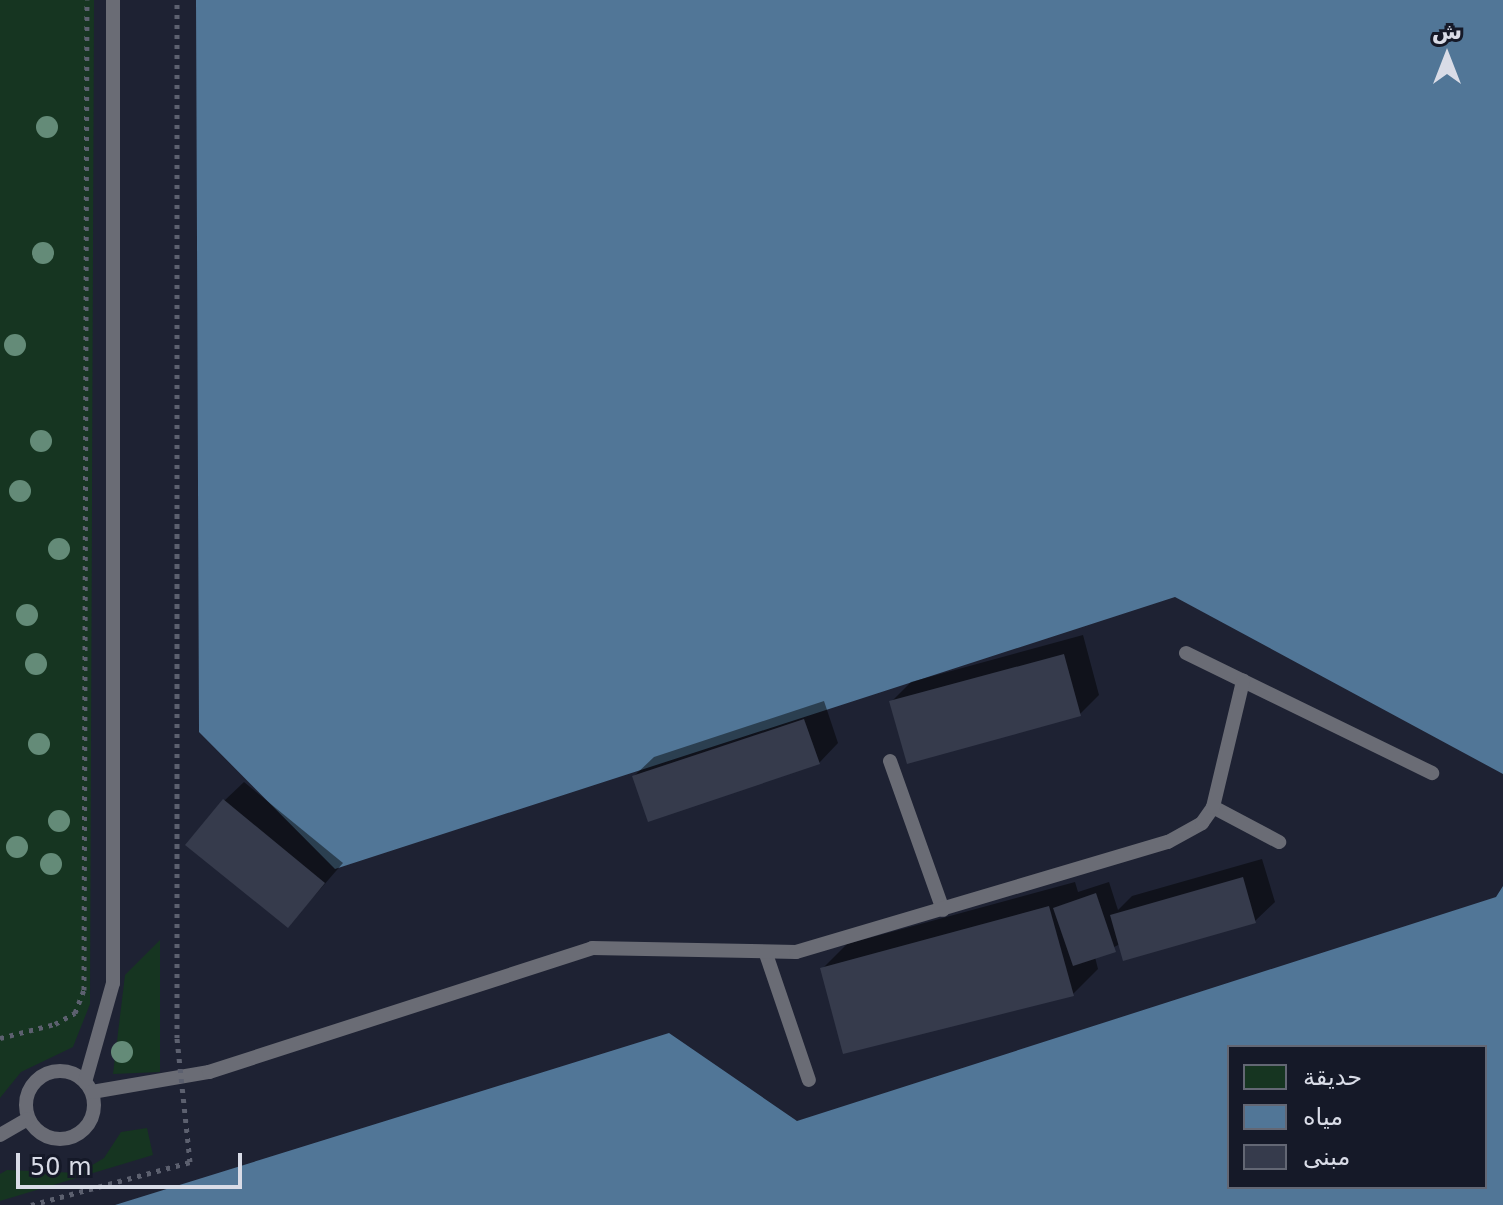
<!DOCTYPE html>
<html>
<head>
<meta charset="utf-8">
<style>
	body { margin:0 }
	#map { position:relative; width:1503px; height:1205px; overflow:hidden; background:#1e2233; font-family:"DejaVu Sans","Noto Naskh Arabic",sans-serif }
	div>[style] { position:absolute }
	.green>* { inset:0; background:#163521 }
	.water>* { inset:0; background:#517697 }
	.shadow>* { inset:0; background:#0007 }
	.building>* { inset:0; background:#363b4c }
	.path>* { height:5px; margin-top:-2.5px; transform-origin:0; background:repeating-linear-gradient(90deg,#5c606f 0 4px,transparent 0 10px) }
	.lane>* { height:14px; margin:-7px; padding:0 7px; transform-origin:7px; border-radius:7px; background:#6a6c75 }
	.lane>.ring { margin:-7px; padding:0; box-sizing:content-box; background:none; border:14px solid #6a6c75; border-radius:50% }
	.path-bridge>* { height:5px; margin-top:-2.5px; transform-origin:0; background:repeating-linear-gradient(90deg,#5c606f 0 4px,transparent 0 10px) }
	.trees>* { width:22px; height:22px; margin:-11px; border-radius:50%; background:#648b78 }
	span { translate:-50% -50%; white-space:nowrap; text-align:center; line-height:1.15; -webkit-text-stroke:6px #151928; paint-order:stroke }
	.legend { position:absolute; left:1227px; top:1045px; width:260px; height:144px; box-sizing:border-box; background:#151928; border:2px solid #636774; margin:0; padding:10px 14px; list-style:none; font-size:24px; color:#d9dce7 }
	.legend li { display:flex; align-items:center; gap:16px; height:40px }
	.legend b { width:40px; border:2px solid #636774 }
	.north { position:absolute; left:1407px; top:16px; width:80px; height:80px; -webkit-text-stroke:6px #151928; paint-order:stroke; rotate:0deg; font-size:22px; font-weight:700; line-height:32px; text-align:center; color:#d9dce7 }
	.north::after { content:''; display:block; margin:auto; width:28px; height:36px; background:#d9dce7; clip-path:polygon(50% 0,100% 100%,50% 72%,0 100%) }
	.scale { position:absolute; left:16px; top:1153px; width:226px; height:36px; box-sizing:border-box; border:4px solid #d9dce7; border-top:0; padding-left:10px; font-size:24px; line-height:28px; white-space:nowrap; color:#d9dce7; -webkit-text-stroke:6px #151928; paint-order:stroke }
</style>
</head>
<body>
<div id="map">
	<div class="green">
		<i style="clip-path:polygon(0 0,94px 0,90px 1004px,73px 1047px,21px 1072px,0 1098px)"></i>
		<i style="clip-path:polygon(160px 940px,160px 1072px,113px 1074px,125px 975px)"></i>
		<i style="clip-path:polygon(147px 1128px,153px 1155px,0 1201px,0 1174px,7px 1170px,79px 1173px,104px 1158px,121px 1132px)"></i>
	</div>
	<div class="water">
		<i style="clip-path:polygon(196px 0,1503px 0,1503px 774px,1175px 597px,335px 869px,199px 732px)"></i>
		<i style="clip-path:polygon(evenodd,1503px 886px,1503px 1205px,115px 1205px,669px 1033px,797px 1121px,1496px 897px,1503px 886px,1485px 1047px,1485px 1187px,1229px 1187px,1229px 1047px,1485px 1047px)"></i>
	</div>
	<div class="shadow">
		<i style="clip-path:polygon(1083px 635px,1099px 695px,1080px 714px,891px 702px,911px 682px)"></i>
		<i style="clip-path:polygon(824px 701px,838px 743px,819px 763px,634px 776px,654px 757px)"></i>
		<i style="clip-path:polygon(244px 782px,343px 863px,288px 926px,224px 801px)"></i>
		<i style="clip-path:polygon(1262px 859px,1275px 902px,1255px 921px,1120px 944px,1095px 957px,1098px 969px,1073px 994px,822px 969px,847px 944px,1075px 882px,1078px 892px,1109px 882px,1118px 910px,1132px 896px)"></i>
	</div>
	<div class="building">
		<i style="clip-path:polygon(1064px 654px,1081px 716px,907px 764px,889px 701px)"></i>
		<i style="clip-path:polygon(804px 719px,820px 764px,648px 822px,632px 776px)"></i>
		<i style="clip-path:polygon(223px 799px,325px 883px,288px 928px,185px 845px)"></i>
		<i style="clip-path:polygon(1243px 877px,1256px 923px,1123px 961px,1110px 915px)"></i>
		<i style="clip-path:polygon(1096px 893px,1116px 952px,1073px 966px,1053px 908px)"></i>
		<i style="clip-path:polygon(1049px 906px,1074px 996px,843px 1054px,820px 968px)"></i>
	</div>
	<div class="path">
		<i style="left:0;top:1038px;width:57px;rotate:-14.3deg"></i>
		<i style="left:55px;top:1024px;width:23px;rotate:-29deg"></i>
		<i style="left:75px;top:1013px;width:25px;rotate:-69deg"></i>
		<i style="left:84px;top:990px;width:990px;rotate:-89.83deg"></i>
	</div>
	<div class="lane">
		<i style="left:1186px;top:653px;width:274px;rotate:26deg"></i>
		<i style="left:890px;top:761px;width:158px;rotate:70.4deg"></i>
		<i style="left:1213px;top:807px;width:75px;rotate:27.9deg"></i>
		<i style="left:766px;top:954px;width:133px;rotate:71.2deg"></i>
		<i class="ring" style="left:26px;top:1071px;width:54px;height:54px"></i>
		<i style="left:85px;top:1082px;width:103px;rotate:-74.2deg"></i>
		<i style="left:113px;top:983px;width:983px;rotate:-90deg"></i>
		<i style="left:92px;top:1092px;width:119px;rotate:-9.7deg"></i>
		<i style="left:209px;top:1072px;width:403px;rotate:-17.9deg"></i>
		<i style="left:592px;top:948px;width:204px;rotate:1.1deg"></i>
		<i style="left:796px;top:952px;width:388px;rotate:-16.5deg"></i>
		<i style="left:1168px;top:842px;width:39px;rotate:-29deg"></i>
		<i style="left:1202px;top:823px;width:19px;rotate:-55deg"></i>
		<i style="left:1213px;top:807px;width:130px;rotate:-76.6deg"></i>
		<i style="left:0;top:1135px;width:32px;rotate:-30deg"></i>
	</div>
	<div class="path-bridge">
		<i style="left:31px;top:1205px;width:165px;rotate:-15.1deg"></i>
		<i style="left:190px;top:1162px;width:125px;rotate:-96deg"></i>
		<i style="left:177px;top:1038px;width:1038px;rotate:-90deg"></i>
	</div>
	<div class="trees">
		<i style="left:47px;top:127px"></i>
		<i style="left:43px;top:253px"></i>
		<i style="left:15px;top:345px"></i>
		<i style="left:41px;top:441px"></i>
		<i style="left:20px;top:491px"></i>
		<i style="left:59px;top:549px"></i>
		<i style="left:27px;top:615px"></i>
		<i style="left:36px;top:664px"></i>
		<i style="left:39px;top:744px"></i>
		<i style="left:59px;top:821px"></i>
		<i style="left:17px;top:847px"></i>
		<i style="left:51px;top:864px"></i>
		<i style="left:122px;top:1052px"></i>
	</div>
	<ul class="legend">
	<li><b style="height:22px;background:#163521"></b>حديقة</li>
	<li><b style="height:22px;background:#517697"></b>مياه</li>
	<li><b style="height:22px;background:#363b4c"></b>مبنى</li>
	</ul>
	<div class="north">ش</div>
	<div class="scale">50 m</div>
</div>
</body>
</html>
